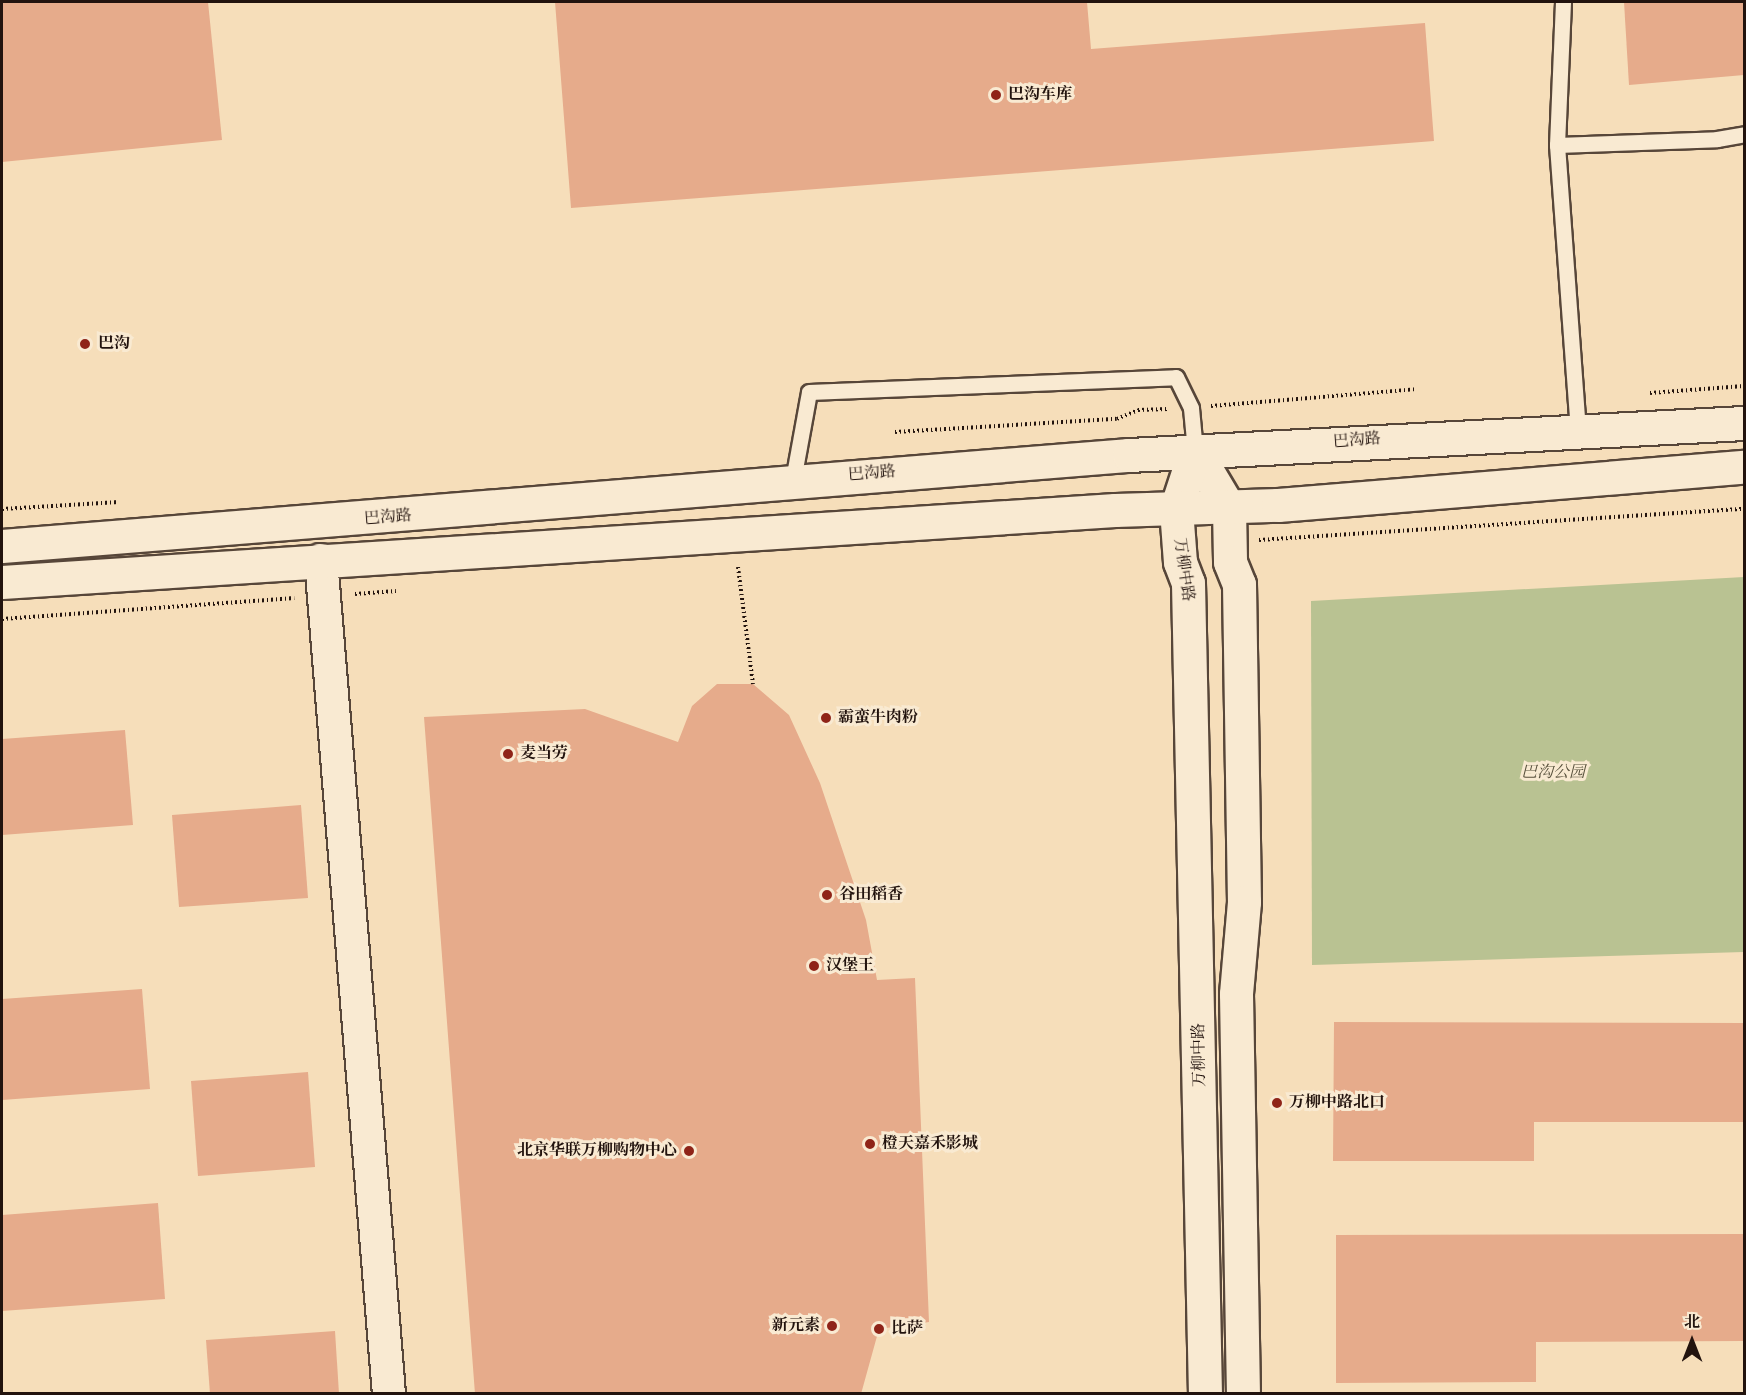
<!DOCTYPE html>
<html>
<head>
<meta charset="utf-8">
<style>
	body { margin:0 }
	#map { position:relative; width:1746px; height:1395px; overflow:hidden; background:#f6deba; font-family:"Old Standard TT","Noto Serif SC",serif }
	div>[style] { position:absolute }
	.green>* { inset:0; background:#b9c292 }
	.building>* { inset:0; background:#e6ab8b }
	.path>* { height:4px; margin-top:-2px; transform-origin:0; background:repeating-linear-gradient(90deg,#22130e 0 1.5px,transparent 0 4.5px) }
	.roads { filter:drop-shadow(2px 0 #574639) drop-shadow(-2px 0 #574639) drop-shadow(0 2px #574639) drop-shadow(0 -2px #574639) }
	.lane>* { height:15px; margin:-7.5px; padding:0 7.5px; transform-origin:7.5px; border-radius:7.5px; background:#f9ead2 }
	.street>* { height:32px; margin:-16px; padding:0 16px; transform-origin:16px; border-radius:16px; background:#f9ead2 }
	.secondary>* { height:33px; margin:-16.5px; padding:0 16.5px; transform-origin:16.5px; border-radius:16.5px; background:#f9ead2 }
	.dots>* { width:16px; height:16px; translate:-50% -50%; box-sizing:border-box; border:3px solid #f9ead2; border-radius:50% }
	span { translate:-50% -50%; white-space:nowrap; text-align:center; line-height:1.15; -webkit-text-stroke:6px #f9ead2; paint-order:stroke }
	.poi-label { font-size:16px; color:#22130e; font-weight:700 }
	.left { translate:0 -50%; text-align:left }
	.right { translate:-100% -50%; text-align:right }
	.street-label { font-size:16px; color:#22130e }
	.park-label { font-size:16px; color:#57503c; font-style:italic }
	.frame { position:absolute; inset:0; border:3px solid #22130e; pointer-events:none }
	.north { position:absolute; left:1662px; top:1311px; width:60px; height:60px; -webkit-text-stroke:4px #f9ead2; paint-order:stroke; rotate:0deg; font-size:16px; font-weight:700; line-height:24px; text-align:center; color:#22130e }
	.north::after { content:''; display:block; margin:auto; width:21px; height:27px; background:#22130e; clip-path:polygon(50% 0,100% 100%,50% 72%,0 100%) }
</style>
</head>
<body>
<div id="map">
	<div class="green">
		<i style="clip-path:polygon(1744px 577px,1744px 952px,1312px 965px,1311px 601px)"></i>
	</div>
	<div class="building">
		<i style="clip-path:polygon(2px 2px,208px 2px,222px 140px,2px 162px)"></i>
		<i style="clip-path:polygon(555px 2px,1087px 2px,1091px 49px,1425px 23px,1434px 141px,571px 208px)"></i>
		<i style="clip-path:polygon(1624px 2px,1744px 2px,1744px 75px,1629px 85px)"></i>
		<i style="clip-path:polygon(717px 684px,753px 684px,789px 715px,820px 783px,866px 920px,877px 980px,915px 978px,929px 1322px,879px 1329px,861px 1394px,475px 1394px,424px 717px,585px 709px,678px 742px,692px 706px)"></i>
		<i style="clip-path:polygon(125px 730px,133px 825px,2px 835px,2px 739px)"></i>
		<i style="clip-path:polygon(301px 805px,308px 898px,179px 907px,172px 815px)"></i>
		<i style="clip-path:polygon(142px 989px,150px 1089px,2px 1100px,2px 999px)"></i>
		<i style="clip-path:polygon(1334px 1022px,1744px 1023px,1744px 1122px,1534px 1122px,1534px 1161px,1333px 1161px)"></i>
		<i style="clip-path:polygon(308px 1072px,315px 1167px,198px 1176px,191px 1081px)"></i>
		<i style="clip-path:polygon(158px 1203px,165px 1299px,2px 1311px,2px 1215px)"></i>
		<i style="clip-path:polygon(1744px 1234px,1744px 1341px,1536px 1342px,1536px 1382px,1336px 1383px,1336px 1235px)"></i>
		<i style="clip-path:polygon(335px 1331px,339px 1394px,210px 1394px,206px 1340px)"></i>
	</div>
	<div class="path">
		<i style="left:1650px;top:393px;width:94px;rotate:-4.3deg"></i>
		<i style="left:1211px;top:406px;width:206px;rotate:-4.7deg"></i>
		<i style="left:895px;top:432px;width:222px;rotate:-3.4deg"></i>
		<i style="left:1117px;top:419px;width:23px;rotate:-23deg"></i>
		<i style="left:1138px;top:410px;width:30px;rotate:-2deg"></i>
		<i style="left:2px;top:509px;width:117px;rotate:-3.4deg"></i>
		<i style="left:1259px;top:540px;width:486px;rotate:-3.7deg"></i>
		<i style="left:738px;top:567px;width:118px;rotate:82.7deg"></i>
		<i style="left:355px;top:594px;width:41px;rotate:-4.2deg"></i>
		<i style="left:2px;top:619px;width:293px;rotate:-4.1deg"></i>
	</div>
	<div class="roads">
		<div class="lane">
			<i style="left:1563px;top:2px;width:143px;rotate:92.4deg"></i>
			<i style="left:1557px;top:145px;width:286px;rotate:85.8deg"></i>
			<i style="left:1557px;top:145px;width:160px;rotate:-2.1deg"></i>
			<i style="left:1717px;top:139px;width:27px;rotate:-10deg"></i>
			<i style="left:793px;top:480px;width:89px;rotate:-79.7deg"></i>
			<i style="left:809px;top:392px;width:367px;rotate:-2.3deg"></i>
			<i style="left:1176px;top:377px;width:34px;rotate:64deg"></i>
			<i style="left:1191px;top:408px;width:43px;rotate:84.7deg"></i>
		</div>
		<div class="street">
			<i style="left:321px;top:560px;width:837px;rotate:85.34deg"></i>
		</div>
		<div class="secondary">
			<i style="left:1195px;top:451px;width:66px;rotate:59.2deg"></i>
			<i style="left:1229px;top:508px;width:54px;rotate:88.9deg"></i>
			<i style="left:1230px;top:562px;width:24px;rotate:68deg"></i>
			<i style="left:1239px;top:584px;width:318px;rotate:89.1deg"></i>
			<i style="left:1244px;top:902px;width:92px;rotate:95deg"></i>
			<i style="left:1236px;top:994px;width:400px;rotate:89deg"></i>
			<i style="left:1195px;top:451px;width:61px;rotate:108.1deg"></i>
			<i style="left:1176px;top:509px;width:53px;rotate:85.7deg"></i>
			<i style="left:1180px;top:562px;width:22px;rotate:69deg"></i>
			<i style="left:1188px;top:583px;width:811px;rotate:88.8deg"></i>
			<i style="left:2px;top:546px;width:1131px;rotate:-4.62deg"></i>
			<i style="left:1129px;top:455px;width:616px;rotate:-2.98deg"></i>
			<i style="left:2px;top:582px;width:1115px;rotate:-3.7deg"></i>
			<i style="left:1115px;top:510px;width:163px;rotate:-1.8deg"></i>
			<i style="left:1278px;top:505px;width:468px;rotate:-4.7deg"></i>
		</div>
	</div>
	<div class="dots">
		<i style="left:996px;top:95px;background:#8f2418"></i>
		<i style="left:85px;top:344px;background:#8f2418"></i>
		<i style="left:826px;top:718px;background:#8f2418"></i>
		<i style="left:508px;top:754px;background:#8f2418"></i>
		<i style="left:827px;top:895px;background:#8f2418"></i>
		<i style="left:814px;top:966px;background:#8f2418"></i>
		<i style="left:1277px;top:1103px;background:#8f2418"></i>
		<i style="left:870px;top:1144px;background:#8f2418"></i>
		<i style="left:689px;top:1151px;background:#8f2418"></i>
		<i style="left:832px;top:1326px;background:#8f2418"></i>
		<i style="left:879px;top:1329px;background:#8f2418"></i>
	</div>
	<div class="poi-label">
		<span class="left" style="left:1008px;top:95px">巴沟车库</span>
		<span class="left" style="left:98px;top:344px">巴沟</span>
		<span class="left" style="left:838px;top:718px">霸蛮牛肉粉</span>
		<span class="left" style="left:520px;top:754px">麦当劳</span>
		<span class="left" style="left:839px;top:895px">谷田稻香</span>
		<span class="left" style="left:826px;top:966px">汉堡王</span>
		<span class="left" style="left:1289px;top:1103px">万柳中路北口</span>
		<span class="left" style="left:882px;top:1144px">橙天嘉禾影城</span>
		<span class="right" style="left:677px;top:1151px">北京华联万柳购物中心</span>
		<span class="right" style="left:820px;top:1326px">新元素</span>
		<span class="left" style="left:891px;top:1329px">比萨</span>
	</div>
	<div class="street-label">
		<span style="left:1357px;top:441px;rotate:-4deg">巴沟路</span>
		<span style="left:872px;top:474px;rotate:-4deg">巴沟路</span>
		<span style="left:388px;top:518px;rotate:-4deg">巴沟路</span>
		<span style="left:1183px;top:570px;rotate:82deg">万柳中路</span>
		<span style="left:1200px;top:1055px;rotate:-91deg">万柳中路</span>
	</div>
	<div class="park-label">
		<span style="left:1553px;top:773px">巴沟公园</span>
	</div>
	<div class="frame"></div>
	<div class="north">北</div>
</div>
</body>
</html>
